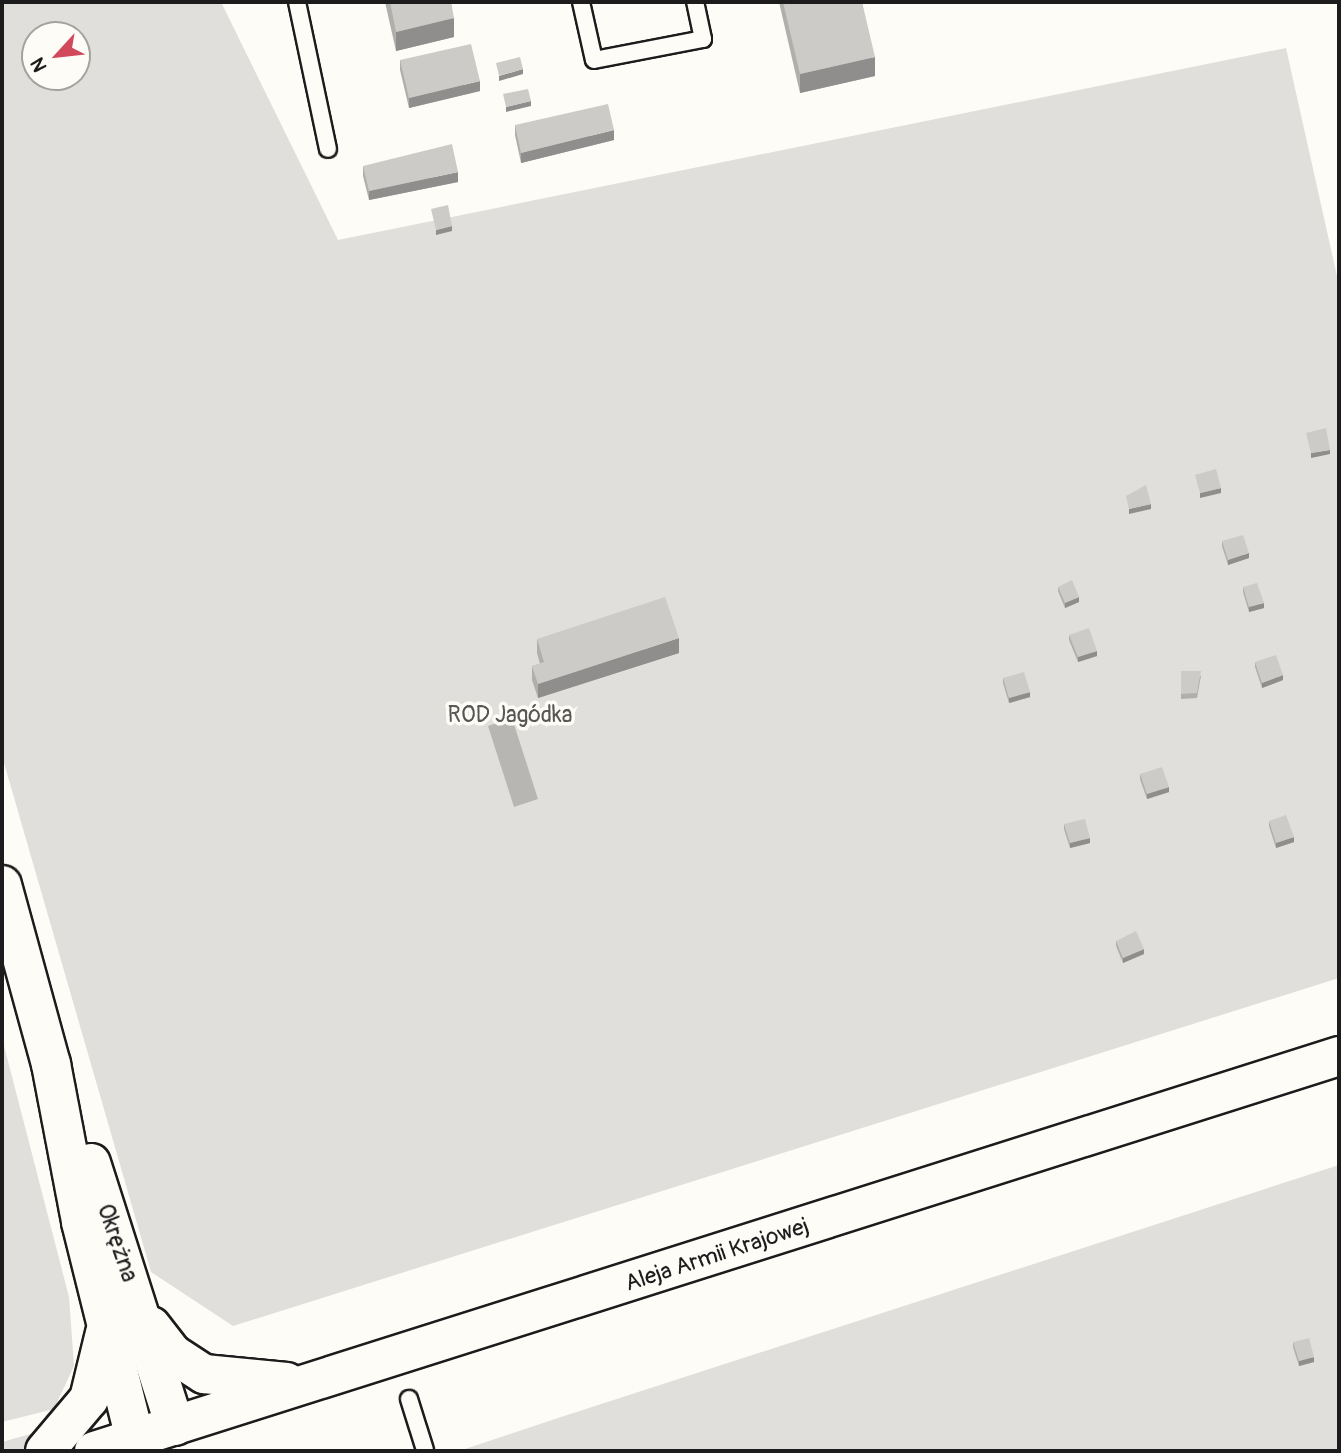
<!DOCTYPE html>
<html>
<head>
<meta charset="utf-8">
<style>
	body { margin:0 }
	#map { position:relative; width:1341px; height:1453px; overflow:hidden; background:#fdfcf7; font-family:Pangolin,sans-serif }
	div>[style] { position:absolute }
	.green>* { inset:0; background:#e0dfdb }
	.water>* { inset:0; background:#b7b6b2 }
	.roads { filter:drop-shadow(2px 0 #1c1c1c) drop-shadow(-2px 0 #1c1c1c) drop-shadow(0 2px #1c1c1c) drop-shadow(0 -2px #1c1c1c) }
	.service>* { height:16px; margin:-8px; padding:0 8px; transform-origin:8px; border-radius:8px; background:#fdfcf7 }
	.tertiary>* { height:38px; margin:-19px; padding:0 19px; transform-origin:19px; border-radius:19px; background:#fdfcf7 }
	.wall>* { inset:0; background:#afafac }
	.shaded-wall>* { inset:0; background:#8f8e8c }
	.building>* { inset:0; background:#cccbc8 }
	span { translate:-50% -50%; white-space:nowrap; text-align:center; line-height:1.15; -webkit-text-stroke:7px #fdfcf7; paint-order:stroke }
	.park-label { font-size:23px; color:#575655 }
	.street-label { font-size:23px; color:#1c1c1c }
	.frame { position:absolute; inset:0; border:4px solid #1c1c1c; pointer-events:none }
	.north { position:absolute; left:21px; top:21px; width:70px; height:70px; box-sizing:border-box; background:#fdfcf7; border:2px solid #a3a29f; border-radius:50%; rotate:243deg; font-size:19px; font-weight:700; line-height:28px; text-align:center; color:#1c1c1c }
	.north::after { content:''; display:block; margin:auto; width:24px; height:32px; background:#d1495b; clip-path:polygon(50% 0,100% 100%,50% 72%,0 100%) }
</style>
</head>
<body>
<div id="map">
	<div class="green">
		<i style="clip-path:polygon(evenodd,2px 2px,221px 2px,338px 240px,1286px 48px,1339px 285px,1339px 978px,233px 1326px,151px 1272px,2px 756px,2px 2px,35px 35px,77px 35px,77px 77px,35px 77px,35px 35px)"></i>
		<i style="clip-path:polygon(2px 1038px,69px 1297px,74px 1366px,54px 1409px,2px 1422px)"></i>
		<i style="clip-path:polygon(1339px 1165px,1339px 1451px,459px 1451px,555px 1419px)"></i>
		<i style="clip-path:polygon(48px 1429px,22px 1451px,2px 1451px,2px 1442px)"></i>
	</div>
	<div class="water">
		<i style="clip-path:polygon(512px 718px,538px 799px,514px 807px,488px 726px)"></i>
	</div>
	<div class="roads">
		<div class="service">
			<i style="left:297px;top:2px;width:150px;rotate:78.1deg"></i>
			<i style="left:581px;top:2px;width:59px;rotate:77.4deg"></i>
			<i style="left:594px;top:60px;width:111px;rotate:-10.9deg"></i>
			<i style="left:703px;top:39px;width:38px;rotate:-102deg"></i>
			<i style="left:409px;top:1399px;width:53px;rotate:72.6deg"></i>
		</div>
		<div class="tertiary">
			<i style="left:2px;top:885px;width:186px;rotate:74.7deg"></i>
			<i style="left:51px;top:1064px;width:161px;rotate:79.2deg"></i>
			<i style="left:81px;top:1222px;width:224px;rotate:76deg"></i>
			<i style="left:91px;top:1163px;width:276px;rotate:72.3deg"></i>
			<i style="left:151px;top:1326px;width:36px;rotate:52deg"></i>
			<i style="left:173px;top:1354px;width:37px;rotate:33deg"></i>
			<i style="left:204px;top:1374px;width:83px;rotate:5.5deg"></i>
			<i style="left:45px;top:1451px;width:68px;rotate:-49.8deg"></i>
			<i style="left:89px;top:1399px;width:68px;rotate:-76.4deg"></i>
			<i style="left:94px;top:1451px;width:1306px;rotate:-17.6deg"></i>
		</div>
	</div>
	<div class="wall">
		<i style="clip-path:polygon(385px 2px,451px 2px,454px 37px,396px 51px)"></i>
		<i style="clip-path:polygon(779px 2px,862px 2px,875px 76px,800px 93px)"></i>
		<i style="clip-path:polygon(400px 60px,480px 91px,409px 108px,400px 70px)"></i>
		<i style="clip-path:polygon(515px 125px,614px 140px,521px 163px,515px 135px)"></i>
		<i style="clip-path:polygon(363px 166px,458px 182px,369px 200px,363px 176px)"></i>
		<i style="clip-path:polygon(1222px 541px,1249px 558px,1228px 565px,1222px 546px)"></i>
		<i style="clip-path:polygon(1058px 587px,1079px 602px,1065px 608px,1058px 591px)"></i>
		<i style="clip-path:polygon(1243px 587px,1264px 608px,1249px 612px,1243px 592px)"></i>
		<i style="clip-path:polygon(1069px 635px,1097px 656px,1078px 662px,1069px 640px)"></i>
		<i style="clip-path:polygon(537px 639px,679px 653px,538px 698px,532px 680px,532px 666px,540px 664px,537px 653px)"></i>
		<i style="clip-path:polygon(1255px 662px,1283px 680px,1262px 688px,1255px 667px)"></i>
		<i style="clip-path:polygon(1181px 671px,1201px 676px,1197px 698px,1181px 699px)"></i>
		<i style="clip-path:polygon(1003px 678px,1030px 697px,1009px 703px,1003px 683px)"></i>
		<i style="clip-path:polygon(1140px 774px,1169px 792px,1147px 799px,1140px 779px)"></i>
		<i style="clip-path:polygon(1269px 821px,1294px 842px,1276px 848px,1269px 826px)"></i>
		<i style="clip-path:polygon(1064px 824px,1090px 843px,1070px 848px,1064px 829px)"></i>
		<i style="clip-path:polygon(1116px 941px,1144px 954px,1123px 963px,1116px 946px)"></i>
		<i style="clip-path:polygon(1293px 1342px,1314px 1362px,1299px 1366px,1293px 1347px)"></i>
	</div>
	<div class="shaded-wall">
		<i style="clip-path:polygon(454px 18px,454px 37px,396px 51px,396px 32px)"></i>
		<i style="clip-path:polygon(875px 57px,875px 76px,800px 93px,800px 74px)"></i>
		<i style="clip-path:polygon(523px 69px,523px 74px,499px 81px,499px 76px)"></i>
		<i style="clip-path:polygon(480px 81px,480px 91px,409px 108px,409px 98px)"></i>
		<i style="clip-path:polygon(531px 101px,531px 106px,506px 112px,506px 107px)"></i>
		<i style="clip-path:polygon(614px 130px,614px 140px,521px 163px,521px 153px)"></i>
		<i style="clip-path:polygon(458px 172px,458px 182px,369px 200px,369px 191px)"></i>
		<i style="clip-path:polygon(452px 226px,452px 231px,436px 235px,436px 230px)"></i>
		<i style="clip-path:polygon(1330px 450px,1330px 454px,1311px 458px,1311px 453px)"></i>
		<i style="clip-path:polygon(1221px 488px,1221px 493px,1200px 498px,1200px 493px)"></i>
		<i style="clip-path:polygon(1151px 504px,1151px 509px,1129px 514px,1129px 509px)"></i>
		<i style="clip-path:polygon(1249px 553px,1249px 558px,1228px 565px,1228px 560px)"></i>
		<i style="clip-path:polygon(1079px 597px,1079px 602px,1065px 608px,1065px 603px)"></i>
		<i style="clip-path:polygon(1264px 603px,1264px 608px,1249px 612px,1249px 607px)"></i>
		<i style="clip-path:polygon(679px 638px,679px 653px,538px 698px,538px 684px)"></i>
		<i style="clip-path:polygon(1097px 651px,1097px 656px,1078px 662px,1078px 657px)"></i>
		<i style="clip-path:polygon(1283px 675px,1283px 680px,1262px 688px,1262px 683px)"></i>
		<i style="clip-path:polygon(1030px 692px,1030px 697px,1009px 703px,1009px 698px)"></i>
		<i style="clip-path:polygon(1169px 787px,1169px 792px,1147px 799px,1147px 794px)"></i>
		<i style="clip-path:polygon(1294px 837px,1294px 842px,1276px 848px,1276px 843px)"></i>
		<i style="clip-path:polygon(1090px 838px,1090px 843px,1070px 848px,1070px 843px)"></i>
		<i style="clip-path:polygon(1144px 949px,1144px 954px,1123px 963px,1123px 958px)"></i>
		<i style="clip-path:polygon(1314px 1357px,1314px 1362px,1299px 1366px,1299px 1361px)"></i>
	</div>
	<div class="building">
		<i style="clip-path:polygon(390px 2px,451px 2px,454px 18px,396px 32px)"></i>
		<i style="clip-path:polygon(783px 2px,862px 2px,875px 57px,800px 74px)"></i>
		<i style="clip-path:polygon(471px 44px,480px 81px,409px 98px,400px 60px)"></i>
		<i style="clip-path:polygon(520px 57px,523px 69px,499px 76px,496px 63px)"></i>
		<i style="clip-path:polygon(528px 89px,531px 101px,506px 107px,503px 94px)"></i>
		<i style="clip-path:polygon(608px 104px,614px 130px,521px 153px,515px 125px)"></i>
		<i style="clip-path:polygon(452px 144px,458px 172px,369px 191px,363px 166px)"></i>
		<i style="clip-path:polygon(448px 205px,452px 226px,436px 230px,431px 209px)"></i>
		<i style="clip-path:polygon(1326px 428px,1330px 450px,1311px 453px,1306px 433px)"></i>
		<i style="clip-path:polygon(1216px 469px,1221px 488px,1200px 493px,1195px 475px)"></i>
		<i style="clip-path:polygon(1146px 485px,1151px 504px,1129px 509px,1126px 496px)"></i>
		<i style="clip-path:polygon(1243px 535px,1249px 553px,1228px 560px,1222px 541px)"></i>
		<i style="clip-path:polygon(1072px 580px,1079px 597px,1065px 603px,1058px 587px)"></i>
		<i style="clip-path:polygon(1257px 583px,1264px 603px,1249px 607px,1243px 587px)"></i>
		<i style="clip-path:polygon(665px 597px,679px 638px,538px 684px,532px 666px,544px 662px,537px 639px)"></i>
		<i style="clip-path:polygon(1089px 628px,1097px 651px,1078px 657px,1069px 635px)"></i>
		<i style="clip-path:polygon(1276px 655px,1283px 675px,1262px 683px,1255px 662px)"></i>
		<i style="clip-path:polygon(1181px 671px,1201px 671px,1197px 693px,1181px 694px)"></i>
		<i style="clip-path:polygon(1024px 672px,1030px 692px,1009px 698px,1003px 678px)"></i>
		<i style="clip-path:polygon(1162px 767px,1169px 787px,1147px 794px,1140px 774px)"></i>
		<i style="clip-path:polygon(1286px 815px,1294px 837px,1276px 843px,1269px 821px)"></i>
		<i style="clip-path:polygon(1085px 819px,1090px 838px,1070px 843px,1064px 824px)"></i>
		<i style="clip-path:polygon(1136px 931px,1144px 949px,1123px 958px,1116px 941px)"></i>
		<i style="clip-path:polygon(1309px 1338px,1314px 1357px,1299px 1361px,1293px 1342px)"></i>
	</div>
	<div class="park-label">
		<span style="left:510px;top:715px">ROD Jagódka</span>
	</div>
	<div class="street-label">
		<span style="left:117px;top:1243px;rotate:71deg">Okrężna</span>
		<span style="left:717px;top:1255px;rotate:-18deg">Aleja Armii Krajowej</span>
	</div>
	<div class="frame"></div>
	<div class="north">N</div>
</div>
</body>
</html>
